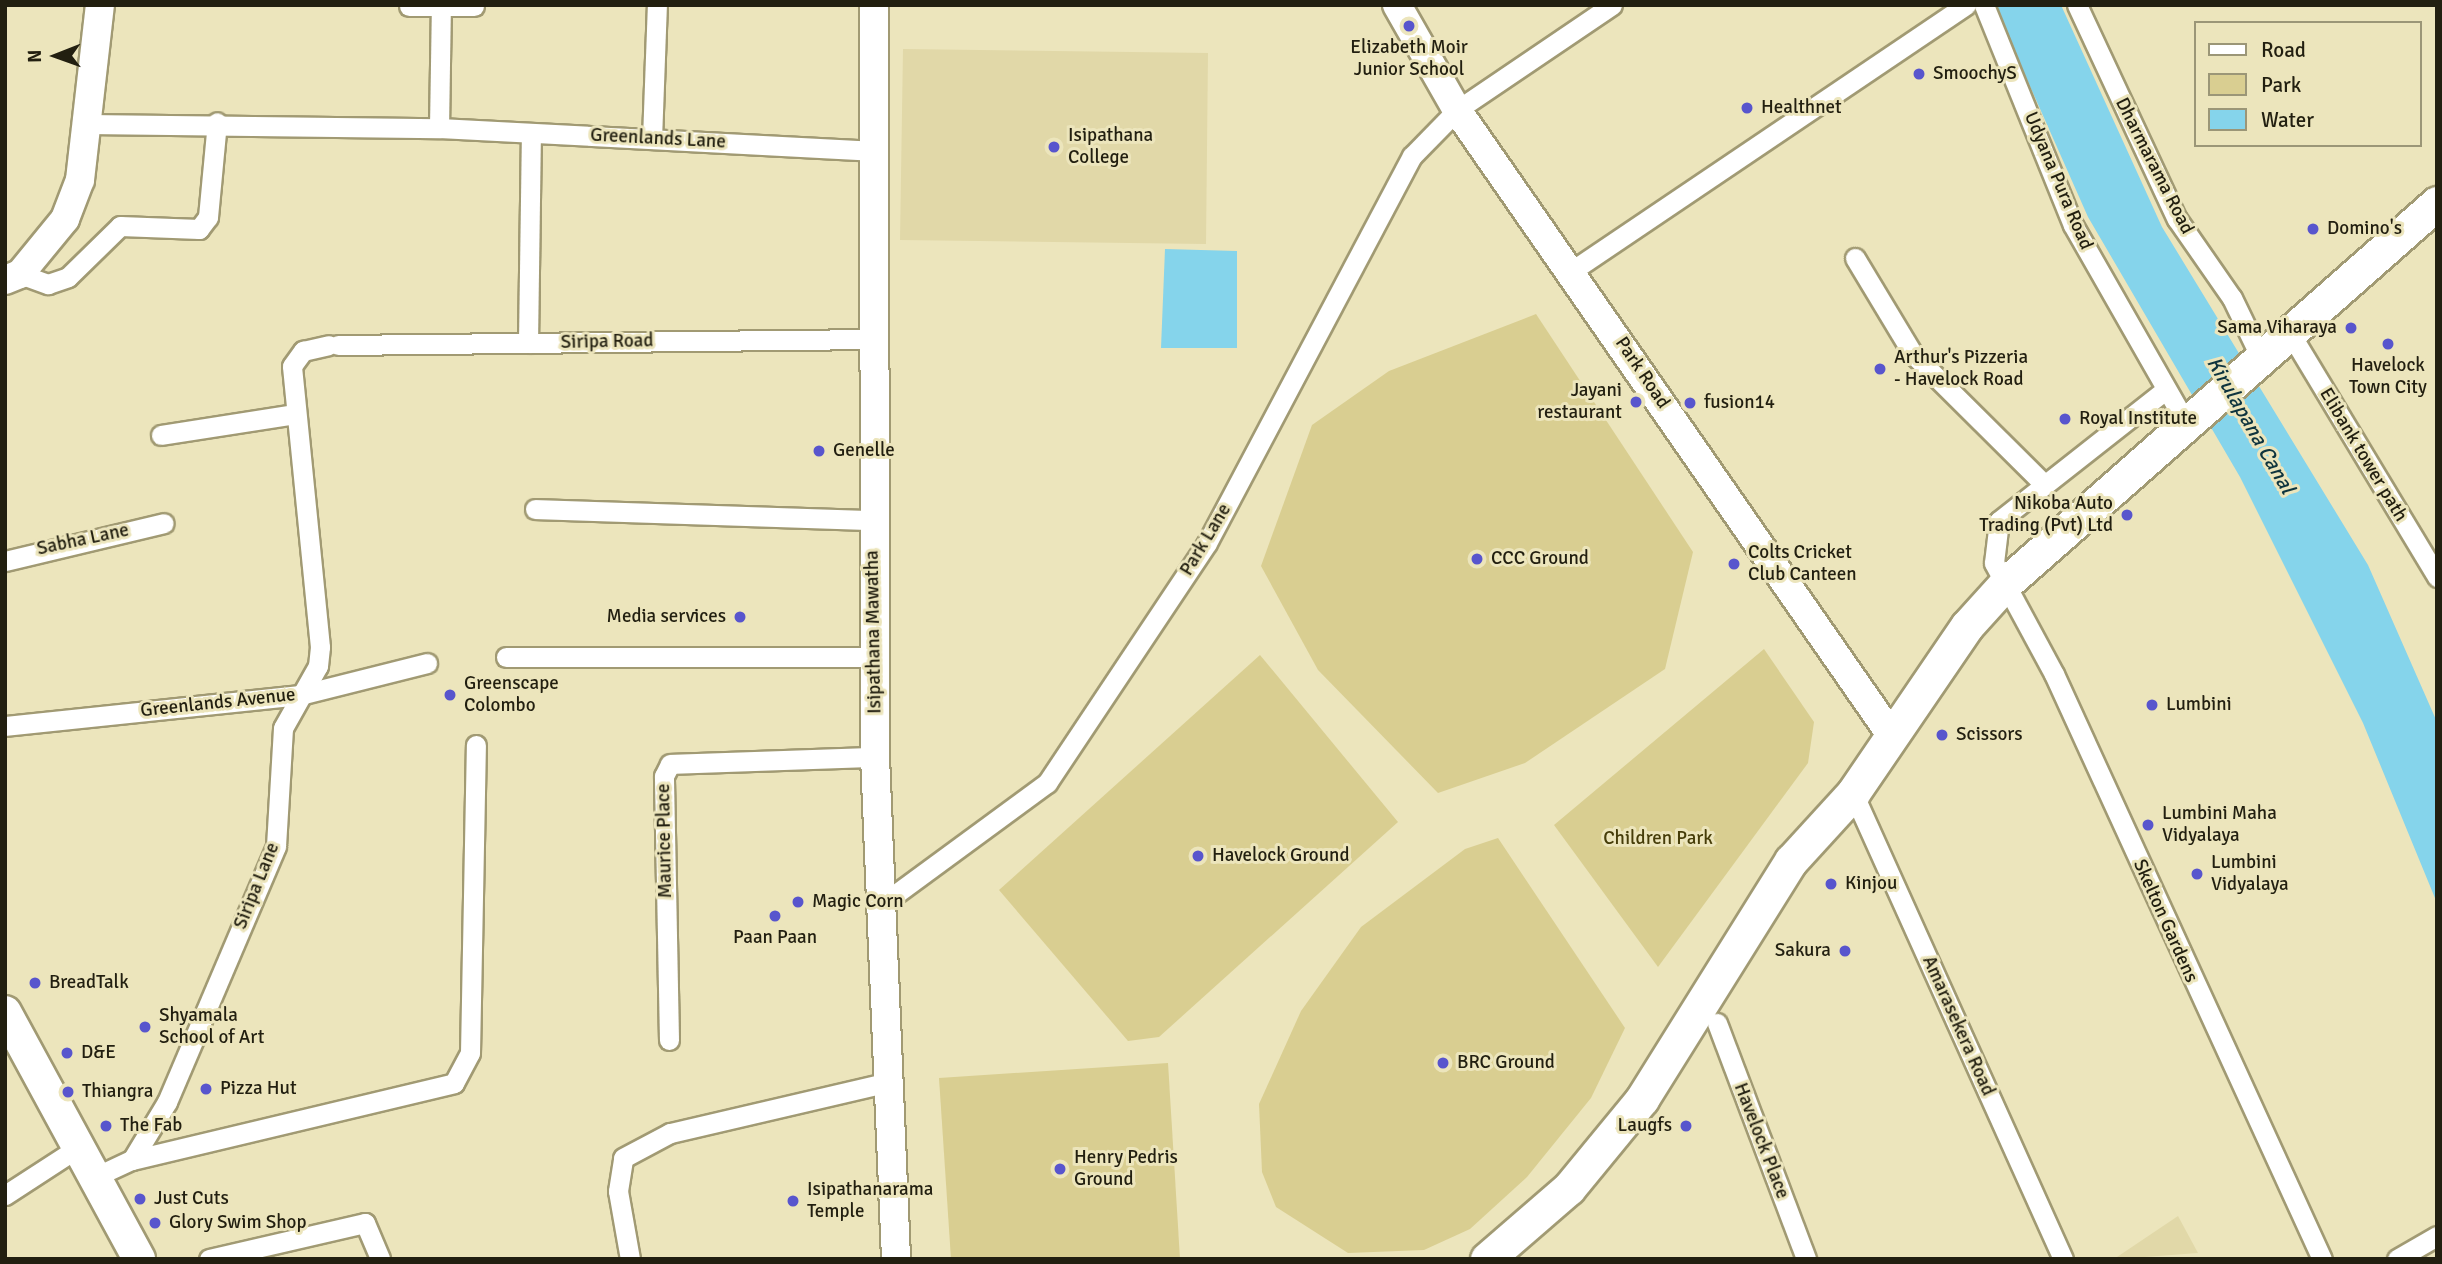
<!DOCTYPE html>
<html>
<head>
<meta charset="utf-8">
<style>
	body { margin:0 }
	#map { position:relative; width:2442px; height:1264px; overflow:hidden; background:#ece5bc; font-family:Signika,sans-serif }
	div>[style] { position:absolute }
	.built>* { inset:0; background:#e1d8a8 }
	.green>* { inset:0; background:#d9ce91 }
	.water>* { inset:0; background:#85d4eb }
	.roads { filter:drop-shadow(2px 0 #a19a73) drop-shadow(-2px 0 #a19a73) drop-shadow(0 2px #a19a73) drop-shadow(0 -2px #a19a73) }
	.minor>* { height:19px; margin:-9.5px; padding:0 9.5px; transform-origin:9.5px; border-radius:9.5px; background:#fff }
	.secondary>* { height:28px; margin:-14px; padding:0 14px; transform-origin:14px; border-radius:14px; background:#fff }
	.primary>* { height:32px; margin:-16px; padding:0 16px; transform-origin:16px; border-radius:16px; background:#fff }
	.trunk>* { height:33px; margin:-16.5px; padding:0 16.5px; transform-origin:16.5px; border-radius:16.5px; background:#fff }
	.dots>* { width:19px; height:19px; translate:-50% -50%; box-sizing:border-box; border:4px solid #ece5bc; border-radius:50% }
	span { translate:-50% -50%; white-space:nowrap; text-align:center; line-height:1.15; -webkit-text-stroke:6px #ece5bc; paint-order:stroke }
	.poi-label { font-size:19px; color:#221f10 }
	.left { translate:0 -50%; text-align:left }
	.right { translate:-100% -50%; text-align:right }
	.street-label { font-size:19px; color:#221f10 }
	.park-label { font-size:19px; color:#463d09 }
	.water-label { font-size:21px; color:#0e343e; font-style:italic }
	.frame { position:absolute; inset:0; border:7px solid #221f10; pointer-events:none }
	.legend { position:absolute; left:2194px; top:21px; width:228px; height:126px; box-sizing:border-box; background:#ece5bc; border:2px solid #9b9677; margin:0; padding:9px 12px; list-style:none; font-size:21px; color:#221f10 }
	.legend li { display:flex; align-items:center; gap:14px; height:35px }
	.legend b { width:35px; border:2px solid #9b9677 }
	.north { position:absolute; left:21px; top:21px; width:70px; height:70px; -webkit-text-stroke:5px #ece5bc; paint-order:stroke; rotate:269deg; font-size:19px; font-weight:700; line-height:28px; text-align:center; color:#221f10 }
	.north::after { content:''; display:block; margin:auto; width:24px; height:32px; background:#221f10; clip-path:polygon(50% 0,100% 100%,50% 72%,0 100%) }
</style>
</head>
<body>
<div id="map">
	<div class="built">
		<i style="clip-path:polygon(903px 49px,1208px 53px,1206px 244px,900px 240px)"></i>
		<i style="clip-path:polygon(2178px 1216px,2198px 1253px,2118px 1259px,2117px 1257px)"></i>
	</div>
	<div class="green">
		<i style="clip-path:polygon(1536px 314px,1693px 552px,1665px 669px,1525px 763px,1438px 793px,1318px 670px,1261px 566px,1312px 425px,1389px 371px)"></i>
		<i style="clip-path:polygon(1764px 649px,1814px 722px,1808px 763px,1658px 967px,1554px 825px)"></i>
		<i style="clip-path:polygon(1260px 655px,1398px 822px,1159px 1037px,1128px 1041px,999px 890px)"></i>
		<i style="clip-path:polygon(1498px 838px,1625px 1028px,1591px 1098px,1527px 1177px,1470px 1229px,1424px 1250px,1348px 1253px,1276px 1207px,1262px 1172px,1259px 1104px,1301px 1011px,1361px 927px,1465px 849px)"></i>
		<i style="clip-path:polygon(1168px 1063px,1180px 1259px,951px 1259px,939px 1078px)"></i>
	</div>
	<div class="water">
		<i style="clip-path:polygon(1994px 5px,2061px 5px,2162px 227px,2368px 565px,2437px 722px,2437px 903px,2363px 723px,2240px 477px,2088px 217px)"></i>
		<i style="clip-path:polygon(1165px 249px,1237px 251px,1237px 348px,1161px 348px)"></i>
	</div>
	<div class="roads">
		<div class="minor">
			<i style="left:1984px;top:5px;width:237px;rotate:68deg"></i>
			<i style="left:2073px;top:225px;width:228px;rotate:60.3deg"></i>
			<i style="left:2077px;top:5px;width:236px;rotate:65deg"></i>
			<i style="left:2177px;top:219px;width:96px;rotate:55.2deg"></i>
			<i style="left:2232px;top:298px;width:67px;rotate:64.2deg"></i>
			<i style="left:409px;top:6px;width:65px"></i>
			<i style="left:87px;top:124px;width:352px;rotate:0.7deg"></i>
			<i style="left:439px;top:128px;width:438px;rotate:3deg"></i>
			<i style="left:439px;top:128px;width:122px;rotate:-89.1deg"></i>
			<i style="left:652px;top:139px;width:134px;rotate:-87.9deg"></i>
			<i style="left:1855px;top:258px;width:112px;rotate:58.9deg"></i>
			<i style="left:1913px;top:354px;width:183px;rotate:44.8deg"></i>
			<i style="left:1573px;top:270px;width:474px;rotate:-34deg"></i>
			<i style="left:20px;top:274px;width:30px;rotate:20deg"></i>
			<i style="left:48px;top:284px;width:21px;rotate:-19deg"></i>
			<i style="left:68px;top:277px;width:73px;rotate:-44.4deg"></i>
			<i style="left:120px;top:226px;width:79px;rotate:2.2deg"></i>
			<i style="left:199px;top:229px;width:15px;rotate:-53deg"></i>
			<i style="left:208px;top:217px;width:95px;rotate:-84.6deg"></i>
			<i style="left:2290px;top:333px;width:285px;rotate:58.9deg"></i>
			<i style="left:528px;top:343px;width:210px;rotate:-89.2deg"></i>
			<i style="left:338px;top:345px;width:537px;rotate:-0.64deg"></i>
			<i style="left:2164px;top:391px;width:210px;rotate:141.8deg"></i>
			<i style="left:1999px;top:521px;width:42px;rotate:96.8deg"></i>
			<i style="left:1994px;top:563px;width:126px;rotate:61.6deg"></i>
			<i style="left:2054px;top:674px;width:643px;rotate:65.39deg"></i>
			<i style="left:161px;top:435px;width:136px;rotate:-8.9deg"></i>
			<i style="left:535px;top:509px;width:338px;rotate:1.9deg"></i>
			<i style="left:5px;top:561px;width:163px;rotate:-13.4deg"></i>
			<i style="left:506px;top:657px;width:368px"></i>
			<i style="left:5px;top:726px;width:297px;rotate:-6deg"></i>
			<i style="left:300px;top:695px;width:131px;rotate:-14.1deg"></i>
			<i style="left:1853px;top:793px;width:511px;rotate:65.74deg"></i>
			<i style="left:878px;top:907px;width:210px;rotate:-36.3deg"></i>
			<i style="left:1047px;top:783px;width:288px;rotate:-56.3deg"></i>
			<i style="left:1207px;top:543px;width:438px;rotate:-62.1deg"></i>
			<i style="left:1412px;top:156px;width:64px;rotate:-45.6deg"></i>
			<i style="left:1457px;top:110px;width:187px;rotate:-34.1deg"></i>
			<i style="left:1717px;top:1023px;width:252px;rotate:69.3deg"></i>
			<i style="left:669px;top:1040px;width:264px;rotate:-91.1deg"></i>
			<i style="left:664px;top:776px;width:13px;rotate:-63deg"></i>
			<i style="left:670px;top:764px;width:205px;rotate:-2deg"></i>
			<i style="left:132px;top:1160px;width:331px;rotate:-13.4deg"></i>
			<i style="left:454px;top:1083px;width:34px;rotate:-62deg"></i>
			<i style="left:470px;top:1053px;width:308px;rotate:-88.9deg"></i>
			<i style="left:97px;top:1176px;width:38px;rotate:-25deg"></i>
			<i style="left:132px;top:1160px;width:68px;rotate:-58.9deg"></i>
			<i style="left:167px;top:1102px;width:278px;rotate:-66.9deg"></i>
			<i style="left:276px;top:846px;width:118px;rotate:-86.6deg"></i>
			<i style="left:283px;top:728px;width:71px;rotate:-60.6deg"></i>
			<i style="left:318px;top:666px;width:19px;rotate:-84deg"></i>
			<i style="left:320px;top:647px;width:282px;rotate:-95.7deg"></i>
			<i style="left:292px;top:366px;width:19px;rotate:-54deg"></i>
			<i style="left:303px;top:351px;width:26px;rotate:-13deg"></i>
			<i style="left:5px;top:1195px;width:92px;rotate:-33deg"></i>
			<i style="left:209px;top:1259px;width:160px;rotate:-13deg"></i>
			<i style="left:365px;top:1223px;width:39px;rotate:67deg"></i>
			<i style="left:630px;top:1259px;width:69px;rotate:-100deg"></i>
			<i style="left:618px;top:1191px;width:33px;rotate:-81deg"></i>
			<i style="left:623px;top:1158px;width:53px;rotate:-28deg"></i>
			<i style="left:670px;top:1133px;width:221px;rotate:-13.1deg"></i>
			<i style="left:2397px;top:1259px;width:46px;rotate:-29.9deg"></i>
		</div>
		<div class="secondary">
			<i style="left:874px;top:5px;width:752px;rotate:89.92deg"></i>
			<i style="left:875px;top:757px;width:502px;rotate:87.6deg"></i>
			<i style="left:1397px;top:5px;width:121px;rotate:60.3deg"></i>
			<i style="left:1457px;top:110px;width:762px;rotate:55.21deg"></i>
			<i style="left:5px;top:280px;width:16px;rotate:-22deg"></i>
			<i style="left:20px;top:274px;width:71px;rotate:-50.7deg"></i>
			<i style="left:65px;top:219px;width:42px;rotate:-69deg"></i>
			<i style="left:80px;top:180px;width:176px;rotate:-83.5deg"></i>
		</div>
		<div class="primary">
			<i style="left:5px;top:1012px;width:281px;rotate:61.5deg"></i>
		</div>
		<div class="trunk">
			<i style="left:1487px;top:1259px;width:108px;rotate:-40.9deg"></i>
			<i style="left:1569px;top:1188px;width:115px;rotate:-50.6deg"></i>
			<i style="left:1642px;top:1099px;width:281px;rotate:-58deg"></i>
			<i style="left:1791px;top:861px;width:92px;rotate:-47.6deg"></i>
			<i style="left:1853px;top:793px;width:202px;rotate:-55.7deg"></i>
			<i style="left:1967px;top:626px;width:57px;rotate:-47.9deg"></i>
			<i style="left:2005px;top:584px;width:576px;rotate:-41.41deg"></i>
		</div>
	</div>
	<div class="dots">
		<i style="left:1409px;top:26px;background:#5855cd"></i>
		<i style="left:1919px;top:74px;background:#5855cd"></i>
		<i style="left:1747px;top:108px;background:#5855cd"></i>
		<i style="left:1054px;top:147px;background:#5855cd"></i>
		<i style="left:2313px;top:229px;background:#5855cd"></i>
		<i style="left:2351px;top:328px;background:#5855cd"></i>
		<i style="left:2388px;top:344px;background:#5855cd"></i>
		<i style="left:1880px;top:369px;background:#5855cd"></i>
		<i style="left:1636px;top:402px;background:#5855cd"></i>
		<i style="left:1690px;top:403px;background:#5855cd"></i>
		<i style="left:2065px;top:419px;background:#5855cd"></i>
		<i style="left:819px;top:451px;background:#5855cd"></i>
		<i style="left:2127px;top:515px;background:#5855cd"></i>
		<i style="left:1477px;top:559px;background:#5855cd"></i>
		<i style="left:1734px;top:564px;background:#5855cd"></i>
		<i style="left:740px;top:617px;background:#5855cd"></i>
		<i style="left:450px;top:695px;background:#5855cd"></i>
		<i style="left:2152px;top:705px;background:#5855cd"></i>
		<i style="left:1942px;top:735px;background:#5855cd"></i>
		<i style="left:2148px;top:825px;background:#5855cd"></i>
		<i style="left:1198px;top:856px;background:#5855cd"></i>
		<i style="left:2197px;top:874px;background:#5855cd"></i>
		<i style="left:1831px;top:884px;background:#5855cd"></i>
		<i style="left:798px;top:902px;background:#5855cd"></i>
		<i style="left:775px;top:916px;background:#5855cd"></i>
		<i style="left:1845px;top:951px;background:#5855cd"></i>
		<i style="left:35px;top:983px;background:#5855cd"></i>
		<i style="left:145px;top:1027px;background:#5855cd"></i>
		<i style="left:67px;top:1053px;background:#5855cd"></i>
		<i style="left:1443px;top:1063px;background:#5855cd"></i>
		<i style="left:206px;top:1089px;background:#5855cd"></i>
		<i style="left:68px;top:1092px;background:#5855cd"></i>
		<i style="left:106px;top:1126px;background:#5855cd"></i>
		<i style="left:1686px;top:1126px;background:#5855cd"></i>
		<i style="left:1060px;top:1169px;background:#5855cd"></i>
		<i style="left:140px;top:1199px;background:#5855cd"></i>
		<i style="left:793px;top:1201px;background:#5855cd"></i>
		<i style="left:155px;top:1223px;background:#5855cd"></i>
	</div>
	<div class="poi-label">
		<span style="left:1409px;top:59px">Elizabeth Moir<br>Junior School</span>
		<span class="left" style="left:1933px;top:74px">SmoochyS</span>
		<span class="left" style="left:1761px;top:108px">Healthnet</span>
		<span class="left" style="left:1068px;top:147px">Isipathana<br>College</span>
		<span class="left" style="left:2327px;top:229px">Domino's</span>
		<span class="right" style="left:2337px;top:328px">Sama Viharaya</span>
		<span class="left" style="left:1894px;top:369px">Arthur's Pizzeria<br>- Havelock Road</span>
		<span style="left:2388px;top:377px">Havelock<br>Town City</span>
		<span class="right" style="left:1622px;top:402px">Jayani<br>restaurant</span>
		<span class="left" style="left:1704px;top:403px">fusion14</span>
		<span class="left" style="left:2079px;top:419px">Royal Institute</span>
		<span class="left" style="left:833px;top:451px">Genelle</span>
		<span class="right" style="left:2113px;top:515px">Nikoba Auto<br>Trading (Pvt) Ltd</span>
		<span class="left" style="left:1748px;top:564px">Colts Cricket<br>Club Canteen</span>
		<span class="left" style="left:1491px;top:559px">CCC Ground</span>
		<span class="right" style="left:726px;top:617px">Media services</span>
		<span class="left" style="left:464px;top:695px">Greenscape<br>Colombo</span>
		<span class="left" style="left:2166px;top:705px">Lumbini</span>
		<span class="left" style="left:1956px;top:735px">Scissors</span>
		<span class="left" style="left:2162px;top:825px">Lumbini Maha<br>Vidyalaya</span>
		<span class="left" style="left:1212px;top:856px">Havelock Ground</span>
		<span class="left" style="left:2211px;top:874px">Lumbini<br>Vidyalaya</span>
		<span class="left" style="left:1845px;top:884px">Kinjou</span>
		<span class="left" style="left:812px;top:902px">Magic Corn</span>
		<span style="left:775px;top:938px">Paan Paan</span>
		<span class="right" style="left:1831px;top:951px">Sakura</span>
		<span class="left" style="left:49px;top:983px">BreadTalk</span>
		<span class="left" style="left:159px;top:1027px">Shyamala<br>School of Art</span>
		<span class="left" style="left:81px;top:1053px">D&amp;E</span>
		<span class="left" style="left:1457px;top:1063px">BRC Ground</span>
		<span class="left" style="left:220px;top:1089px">Pizza Hut</span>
		<span class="left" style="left:82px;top:1092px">Thiangra</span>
		<span class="left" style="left:120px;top:1126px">The Fab</span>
		<span class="right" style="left:1672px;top:1126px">Laugfs</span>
		<span class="left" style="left:1074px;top:1169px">Henry Pedris<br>Ground</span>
		<span class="left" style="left:807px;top:1201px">Isipathanarama<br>Temple</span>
		<span class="left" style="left:154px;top:1199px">Just Cuts</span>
		<span class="left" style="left:169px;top:1223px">Glory Swim Shop</span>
	</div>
	<div class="street-label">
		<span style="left:658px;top:139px;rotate:3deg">Greenlands Lane</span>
		<span style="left:2154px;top:166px;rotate:63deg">Dharmarama Road</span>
		<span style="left:2058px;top:181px;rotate:67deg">Udyana Pura Road</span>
		<span style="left:607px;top:342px;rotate:-1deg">Siripa Road</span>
		<span style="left:1642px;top:373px;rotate:56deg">Park Road</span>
		<span style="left:2363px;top:455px;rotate:59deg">Elibank tower path</span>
		<span style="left:83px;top:540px;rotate:-12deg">Sabha Lane</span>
		<span style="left:1206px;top:540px;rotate:-59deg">Park Lane</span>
		<span style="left:874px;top:632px;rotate:-91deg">Isipathana Mawatha</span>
		<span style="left:218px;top:703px;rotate:-6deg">Greenlands Avenue</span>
		<span style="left:665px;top:841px;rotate:-91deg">Maurice Place</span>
		<span style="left:257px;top:886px;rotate:-68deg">Siripa Lane</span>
		<span style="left:2165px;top:921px;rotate:66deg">Skelton Gardens</span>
		<span style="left:1958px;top:1026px;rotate:66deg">Amarasekera Road</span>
		<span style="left:1761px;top:1141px;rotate:69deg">Havelock Place</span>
	</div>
	<div class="park-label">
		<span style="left:1658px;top:839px">Children Park</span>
	</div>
	<div class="water-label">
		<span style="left:2251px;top:425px;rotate:60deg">Kirulapana Canal</span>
	</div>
	<div class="frame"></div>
	<ul class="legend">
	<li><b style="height:9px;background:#fff"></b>Road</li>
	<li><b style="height:19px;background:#d9ce91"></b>Park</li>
	<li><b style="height:19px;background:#85d4eb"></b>Water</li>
	</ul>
	<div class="north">N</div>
</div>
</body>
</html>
